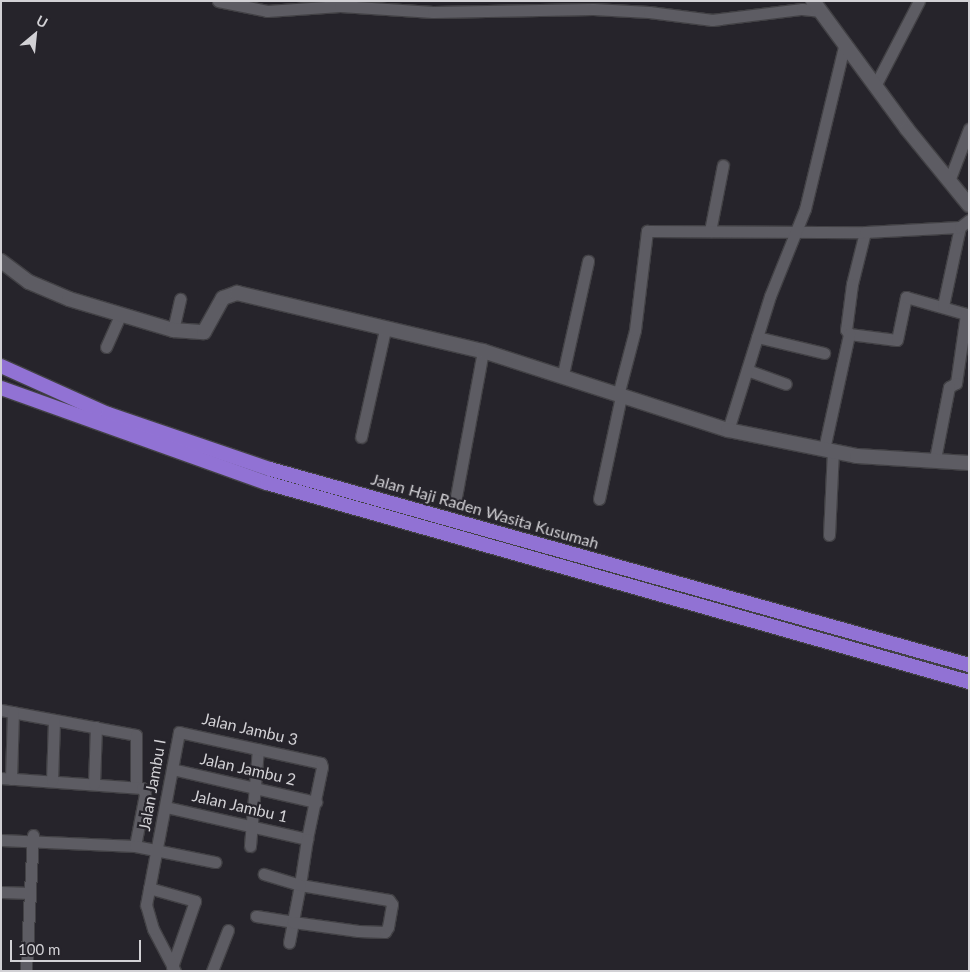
<!DOCTYPE html>
<html>
<head>
<meta charset="utf-8">
<style>
	body { margin:0 }
	#map { position:relative; width:970px; height:972px; overflow:hidden; background:#26242b; font-family:Lato,sans-serif }
	div>[style] { position:absolute }
	.roads { filter:drop-shadow(1px 0 #424145) drop-shadow(-1px 0 #424145) drop-shadow(0 1px #424145) drop-shadow(0 -1px #424145) }
	.minor>* { height:11px; margin:-5.5px; padding:0 5.5px; transform-origin:5.5px; border-radius:5.5px; background:#5d5c63 }
	.tertiary>* { height:14px; margin:-7px; padding:0 7px; transform-origin:7px; border-radius:7px; background:#5d5c63 }
	.trunk>* { height:14px; margin:-7px; padding:0 7px; transform-origin:7px; border-radius:7px; background:#9172d4 }
	span { translate:-50% -50%; white-space:nowrap; text-align:center; line-height:1.15; -webkit-text-stroke:4.5px #26242b; paint-order:stroke }
	.street-label { font-size:16px; color:#d2d1d5 }
	.frame { position:absolute; inset:0; border:2px solid #d2d1d5; pointer-events:none }
	.north { position:absolute; left:10px; top:10px; width:50px; height:50px; -webkit-text-stroke:4px #26242b; paint-order:stroke; rotate:28deg; font-size:14px; font-weight:700; line-height:20px; text-align:center; color:#d2d1d5 }
	.north::after { content:''; display:block; margin:auto; width:18px; height:22px; background:#d2d1d5; clip-path:polygon(50% 0,100% 100%,50% 72%,0 100%) }
	.scale { position:absolute; left:10px; top:940px; width:131px; height:22px; box-sizing:border-box; border:2px solid #d2d1d5; border-top:0; padding-left:6px; font-size:15px; line-height:18px; white-space:nowrap; color:#d2d1d5; -webkit-text-stroke:4px #26242b; paint-order:stroke }
</style>
</head>
<body>
<div id="map">
	<div class="roads">
		<div class="minor">
			<i style="left:218px;top:1px;width:50px;rotate:11.5deg"></i>
			<i style="left:267px;top:11px;width:73px;rotate:-3.9deg"></i>
			<i style="left:340px;top:6px;width:93px;rotate:3.7deg"></i>
			<i style="left:433px;top:12px;width:160px;rotate:-1.1deg"></i>
			<i style="left:593px;top:9px;width:56px;rotate:3.1deg"></i>
			<i style="left:649px;top:12px;width:64px;rotate:7.2deg"></i>
			<i style="left:712px;top:20px;width:91px;rotate:-7deg"></i>
			<i style="left:802px;top:9px;width:19px;rotate:6deg"></i>
			<i style="left:876px;top:84px;width:93px;rotate:-62.6deg"></i>
			<i style="left:949px;top:181px;width:56px;rotate:-69deg"></i>
			<i style="left:710px;top:231px;width:67px;rotate:-78.9deg"></i>
			<i style="left:865px;top:232px;width:54px;rotate:104deg"></i>
			<i style="left:852px;top:284px;width:46px;rotate:97.4deg"></i>
			<i style="left:846px;top:330px;width:5px;rotate:53deg"></i>
			<i style="left:849px;top:334px;width:48px;rotate:7.1deg"></i>
			<i style="left:897px;top:340px;width:44px;rotate:-78.2deg"></i>
			<i style="left:906px;top:297px;width:62px;rotate:15.8deg"></i>
			<i style="left:966px;top:314px;width:70px;rotate:98.2deg"></i>
			<i style="left:956px;top:383px;width:8px;rotate:150deg"></i>
			<i style="left:949px;top:387px;width:73px;rotate:101deg"></i>
			<i style="left:943px;top:306px;width:81px;rotate:-77.9deg"></i>
			<i style="left:173px;top:330px;width:32px;rotate:-77deg"></i>
			<i style="left:757px;top:337px;width:69px;rotate:13.4deg"></i>
			<i style="left:106px;top:347px;width:34px;rotate:-66deg"></i>
			<i style="left:747px;top:370px;width:41px;rotate:19.7deg"></i>
			<i style="left:563px;top:374px;width:116px;rotate:-77.5deg"></i>
			<i style="left:618px;top:395px;width:67px;rotate:-75.3deg"></i>
			<i style="left:635px;top:330px;width:100px;rotate:-83.1deg"></i>
			<i style="left:647px;top:231px;width:218px;rotate:0.3deg"></i>
			<i style="left:865px;top:232px;width:95px;rotate:-3deg"></i>
			<i style="left:960px;top:227px;width:11px;rotate:-38deg"></i>
			<i style="left:728px;top:430px;width:140px;rotate:-72.6deg"></i>
			<i style="left:770px;top:296px;width:94px;rotate:-68.1deg"></i>
			<i style="left:805px;top:209px;width:171px;rotate:-76.5deg"></i>
			<i style="left:361px;top:437px;width:110px;rotate:-77.4deg"></i>
			<i style="left:824px;top:449px;width:118px;rotate:-77.7deg"></i>
			<i style="left:599px;top:499px;width:105px;rotate:-77.9deg"></i>
			<i style="left:455px;top:502px;width:154px;rotate:-79.5deg"></i>
			<i style="left:829px;top:535px;width:84px;rotate:-87.3deg"></i>
			<i style="left:1px;top:710px;width:137px;rotate:10.5deg"></i>
			<i style="left:136px;top:735px;width:52px;rotate:90deg"></i>
			<i style="left:172px;top:769px;width:148px;rotate:12.9deg"></i>
			<i style="left:1px;top:778px;width:141px;rotate:4.1deg"></i>
			<i style="left:142px;top:788px;width:7px;rotate:63deg"></i>
			<i style="left:145px;top:794px;width:53px;rotate:100.9deg"></i>
			<i style="left:11px;top:779px;width:67px;rotate:-88.3deg"></i>
			<i style="left:52px;top:781px;width:60px;rotate:-88.1deg"></i>
			<i style="left:94px;top:784px;width:57px;rotate:-88deg"></i>
			<i style="left:166px;top:807px;width:145px;rotate:12.8deg"></i>
			<i style="left:1px;top:840px;width:134px;rotate:2.6deg"></i>
			<i style="left:135px;top:846px;width:82px;rotate:11.3deg"></i>
			<i style="left:250px;top:846px;width:97px;rotate:-85.3deg"></i>
			<i style="left:149px;top:888px;width:48px;rotate:15.8deg"></i>
			<i style="left:195px;top:901px;width:70px;rotate:109.2deg"></i>
			<i style="left:1px;top:892px;width:29px;rotate:2deg"></i>
			<i style="left:256px;top:916px;width:37px;rotate:9deg"></i>
			<i style="left:293px;top:922px;width:21px;rotate:101deg"></i>
			<i style="left:26px;top:971px;width:136px;rotate:-87.1deg"></i>
			<i style="left:175px;top:971px;width:47px;rotate:-117.6deg"></i>
			<i style="left:153px;top:929px;width:25px;rotate:-106deg"></i>
			<i style="left:146px;top:905px;width:176px;rotate:-79.2deg"></i>
			<i style="left:179px;top:732px;width:145px;rotate:12.3deg"></i>
			<i style="left:321px;top:763px;width:4px;rotate:76deg"></i>
			<i style="left:322px;top:767px;width:74px;rotate:101.8deg"></i>
			<i style="left:307px;top:839px;width:47px;rotate:98.7deg"></i>
			<i style="left:300px;top:885px;width:38px;rotate:101deg"></i>
			<i style="left:293px;top:922px;width:66px;rotate:7.9deg"></i>
			<i style="left:358px;top:931px;width:27px;rotate:2deg"></i>
			<i style="left:385px;top:932px;width:6px;rotate:-59deg"></i>
			<i style="left:388px;top:927px;width:23px;rotate:-80deg"></i>
			<i style="left:392px;top:904px;width:5px;rotate:-127deg"></i>
			<i style="left:389px;top:900px;width:90px;rotate:-170.4deg"></i>
			<i style="left:300px;top:885px;width:38px;rotate:-163deg"></i>
			<i style="left:212px;top:971px;width:44px;rotate:-68.7deg"></i>
		</div>
		<div class="tertiary">
			<i style="left:813px;top:1px;width:159px;rotate:53.7deg"></i>
			<i style="left:907px;top:129px;width:98px;rotate:50.8deg"></i>
			<i style="left:1px;top:261px;width:35px;rotate:37deg"></i>
			<i style="left:29px;top:282px;width:43px;rotate:23deg"></i>
			<i style="left:69px;top:299px;width:109px;rotate:16.6deg"></i>
			<i style="left:173px;top:330px;width:31px;rotate:4deg"></i>
			<i style="left:204px;top:332px;width:39px;rotate:-61deg"></i>
			<i style="left:223px;top:298px;width:15px;rotate:-20deg"></i>
			<i style="left:237px;top:293px;width:253px;rotate:13.3deg"></i>
			<i style="left:483px;top:351px;width:257px;rotate:17.9deg"></i>
			<i style="left:728px;top:430px;width:132px;rotate:11.4deg"></i>
			<i style="left:857px;top:456px;width:112px;rotate:3.6deg"></i>
		</div>
		<div class="trunk">
			<i style="left:1px;top:366px;width:117px;rotate:24.2deg"></i>
			<i style="left:108px;top:414px;width:171px;rotate:18.8deg"></i>
			<i style="left:270px;top:469px;width:726px;rotate:15.66deg"></i>
			<i style="left:1px;top:388px;width:282px;rotate:19.7deg"></i>
			<i style="left:267px;top:483px;width:730px;rotate:15.83deg"></i>
		</div>
	</div>
	<div class="street-label">
		<span style="left:485px;top:511px;rotate:16deg">Jalan Haji Raden Wasita Kusumah</span>
		<span style="left:250px;top:729px;rotate:13deg">Jalan Jambu 3</span>
		<span style="left:248px;top:769px;rotate:13deg">Jalan Jambu 2</span>
		<span style="left:152px;top:785px;rotate:-80deg">Jalan Jambu I</span>
		<span style="left:240px;top:806px;rotate:13deg">Jalan Jambu 1</span>
	</div>
	<div class="frame"></div>
	<div class="north">U</div>
	<div class="scale">100 m</div>
</div>
</body>
</html>
